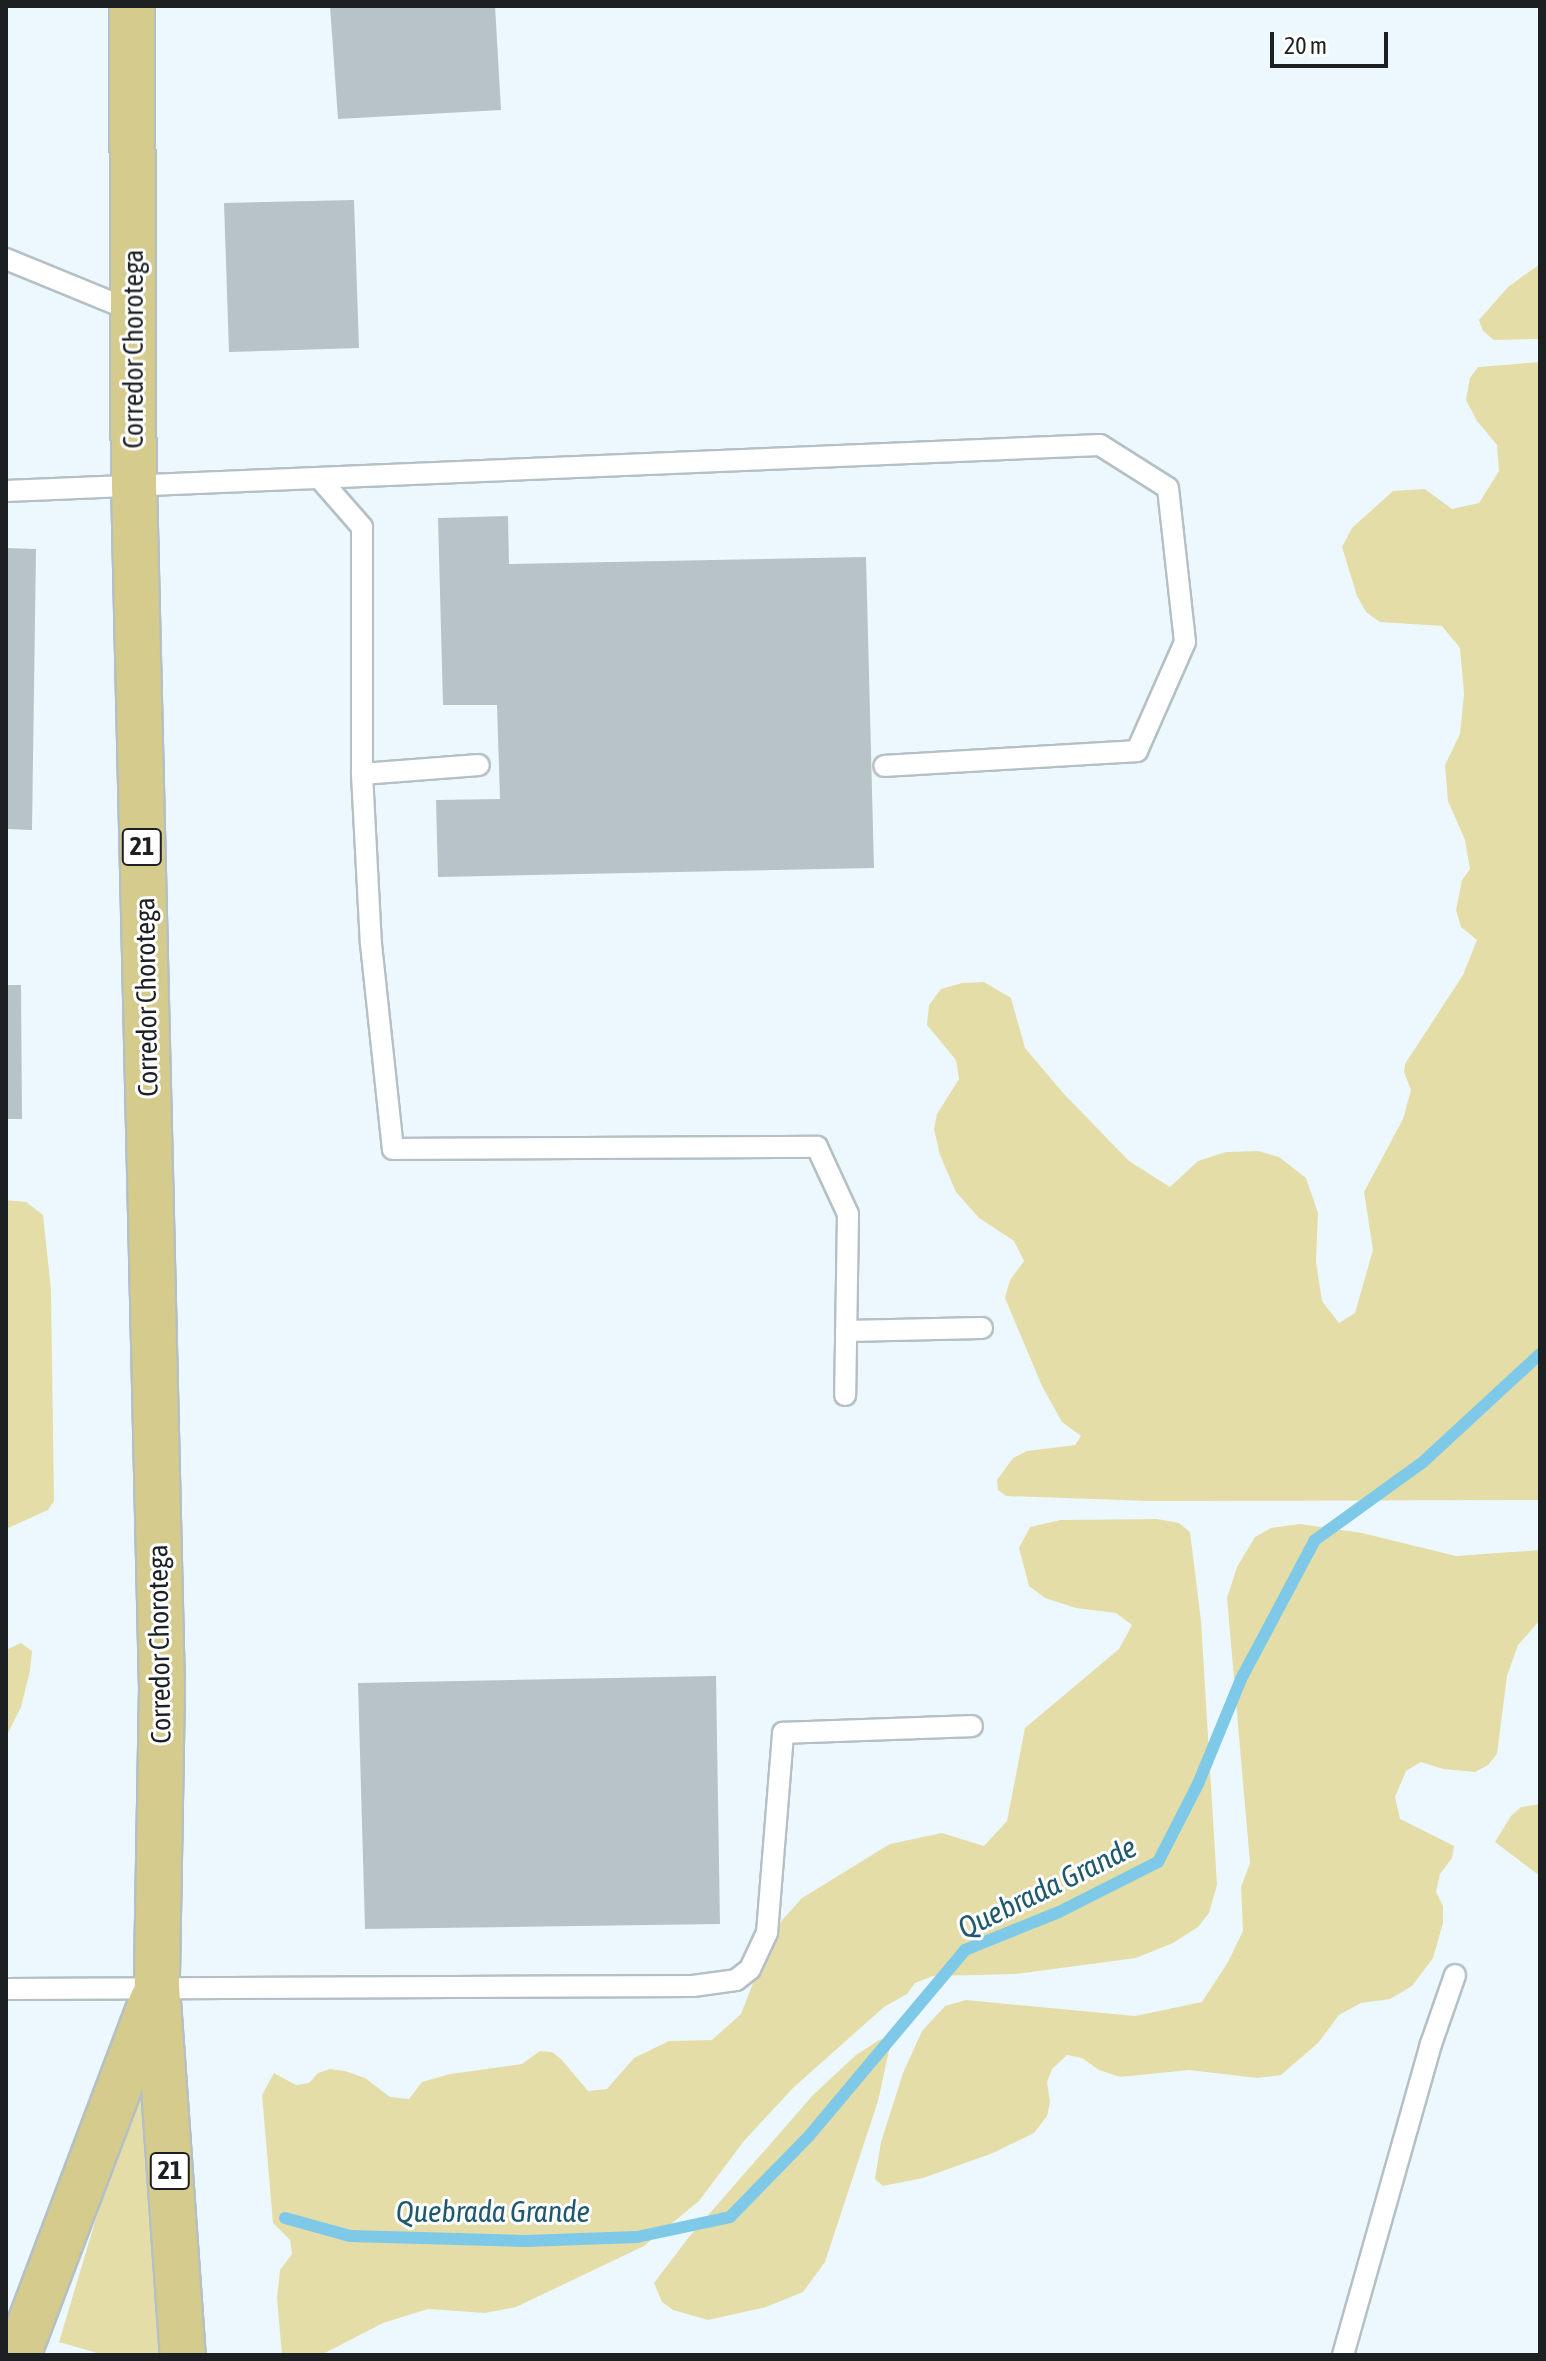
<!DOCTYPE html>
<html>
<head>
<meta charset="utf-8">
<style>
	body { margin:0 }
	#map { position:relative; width:1546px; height:2361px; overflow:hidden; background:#edf8fe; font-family:"Asap Condensed",sans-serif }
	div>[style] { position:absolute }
	.green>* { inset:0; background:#e5dda8 }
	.stream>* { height:12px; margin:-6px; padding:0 6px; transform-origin:6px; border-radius:6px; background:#7ec9e8 }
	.building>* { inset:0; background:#b8c3c8 }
	.roads { filter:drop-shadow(2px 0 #b5c0c5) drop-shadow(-2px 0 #b5c0c5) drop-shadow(0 2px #b5c0c5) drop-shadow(0 -2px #b5c0c5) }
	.service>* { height:20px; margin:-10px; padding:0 10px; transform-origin:10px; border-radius:10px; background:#fff }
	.primary>* { height:44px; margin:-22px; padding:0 22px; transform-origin:22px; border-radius:22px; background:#d4cb8c }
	span { translate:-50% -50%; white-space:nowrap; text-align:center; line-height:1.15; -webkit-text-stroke:6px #fff; paint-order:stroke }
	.shield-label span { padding:2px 6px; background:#fff; border:2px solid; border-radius:6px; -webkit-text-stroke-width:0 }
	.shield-label { font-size:26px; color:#1c2022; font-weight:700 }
	.street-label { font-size:28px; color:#1c2022 }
	.water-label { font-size:30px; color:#1e596f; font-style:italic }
	.frame { position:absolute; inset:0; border:8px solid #1c2022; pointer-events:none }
	.scale { position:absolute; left:1270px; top:32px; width:118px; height:36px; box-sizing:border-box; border:4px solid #1c2022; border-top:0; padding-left:10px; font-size:24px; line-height:28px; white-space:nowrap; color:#1c2022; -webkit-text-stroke:6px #fff; paint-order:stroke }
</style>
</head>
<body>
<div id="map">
	<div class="green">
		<i style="clip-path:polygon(1540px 264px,1540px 339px,1494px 340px,1483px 331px,1479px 320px,1508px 287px)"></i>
		<i style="clip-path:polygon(1540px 362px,1540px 1500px,1149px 1501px,1006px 1496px,998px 1490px,997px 1480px,1013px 1458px,1027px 1451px,1075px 1445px,1081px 1436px,1062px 1422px,1042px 1386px,1005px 1298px,1010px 1280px,1024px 1261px,1014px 1241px,979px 1218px,956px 1192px,940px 1155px,934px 1129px,937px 1114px,959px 1079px,956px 1060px,927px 1025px,929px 1005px,941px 989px,962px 983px,984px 982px,1011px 998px,1025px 1048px,1064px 1094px,1129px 1161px,1170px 1187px,1198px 1161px,1226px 1152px,1258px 1151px,1279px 1157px,1306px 1178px,1318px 1213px,1316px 1262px,1322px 1301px,1339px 1323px,1355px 1313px,1373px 1250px,1364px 1192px,1403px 1119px,1411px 1090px,1404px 1072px,1405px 1064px,1463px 975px,1477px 940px,1461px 927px,1456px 910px,1462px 880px,1470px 869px,1465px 840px,1448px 801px,1445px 765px,1460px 734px,1464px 694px,1460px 648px,1442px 626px,1380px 622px,1366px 612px,1357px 596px,1342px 547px,1352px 528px,1393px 491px,1425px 489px,1452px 509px,1479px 503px,1499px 471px,1497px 445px,1477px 421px,1466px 400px,1470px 378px,1478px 367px)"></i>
		<i style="clip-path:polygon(6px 1200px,26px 1202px,43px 1215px,51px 1289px,54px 1501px,48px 1510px,6px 1529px)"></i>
		<i style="clip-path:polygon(1157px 1519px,1179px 1523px,1190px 1532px,1201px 1621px,1217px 1885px,1209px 1913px,1198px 1927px,1173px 1943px,1136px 1958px,1016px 1974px,933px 1976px,915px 1983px,907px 1994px,884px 2007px,793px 2088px,744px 2141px,699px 2201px,644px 2246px,516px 2307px,485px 2313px,428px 2309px,383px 2323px,321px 2355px,282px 2355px,277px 2298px,280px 2270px,292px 2254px,290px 2240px,273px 2223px,262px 2095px,274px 2073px,296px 2085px,309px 2083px,318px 2073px,330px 2069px,345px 2071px,365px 2078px,390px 2097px,409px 2099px,422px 2082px,450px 2074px,522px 2064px,540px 2051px,552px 2052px,561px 2059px,588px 2091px,607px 2089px,634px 2058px,669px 2041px,712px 2040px,741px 2014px,774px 1929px,802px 1898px,890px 1844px,942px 1833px,984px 1846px,1007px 1821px,1025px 1728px,1119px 1649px,1132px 1625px,1116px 1613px,1076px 1608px,1045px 1598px,1029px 1586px,1019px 1548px,1030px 1527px,1061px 1520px)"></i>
		<i style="clip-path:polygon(1300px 1524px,1362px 1533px,1456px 1556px,1540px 1550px,1540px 1620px,1518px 1645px,1507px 1676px,1497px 1754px,1488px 1765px,1475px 1772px,1443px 1769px,1421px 1762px,1406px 1771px,1395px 1797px,1400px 1819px,1454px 1846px,1452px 1858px,1440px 1874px,1436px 1892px,1443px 1906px,1443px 1923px,1433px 1958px,1412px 1986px,1390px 1999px,1361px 2003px,1339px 2015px,1318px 2043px,1281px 2075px,1257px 2078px,1189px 2070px,1120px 2077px,1099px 2070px,1082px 2058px,1067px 2055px,1052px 2069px,1047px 2082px,1050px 2102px,1047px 2116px,1034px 2133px,993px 2153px,923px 2178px,883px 2186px,875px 2179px,881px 2142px,903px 2073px,922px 2031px,945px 2006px,966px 2000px,1135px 2016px,1202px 2002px,1228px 1962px,1243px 1931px,1241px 1887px,1250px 1863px,1227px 1598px,1237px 1567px,1255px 1537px,1271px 1528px)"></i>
		<i style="clip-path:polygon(21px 1643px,32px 1651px,30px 1671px,21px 1707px,6px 1737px,6px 1650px)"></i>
		<i style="clip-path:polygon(1540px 1804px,1540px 1876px,1495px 1842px,1511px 1816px,1521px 1807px)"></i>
		<i style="clip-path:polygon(881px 2039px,890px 2046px,878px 2101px,825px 2262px,803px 2292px,766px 2307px,708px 2320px,673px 2310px,662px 2302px,654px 2283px,689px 2237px,813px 2095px,856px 2055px)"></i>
		<i style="clip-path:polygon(146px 2052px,162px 2355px,104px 2355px,59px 2342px)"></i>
	</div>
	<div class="stream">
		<i style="left:285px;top:2218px;width:67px;rotate:15.5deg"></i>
		<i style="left:350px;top:2236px;width:176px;rotate:1.6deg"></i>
		<i style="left:526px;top:2241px;width:111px;rotate:-2.1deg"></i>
		<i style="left:637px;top:2237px;width:95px;rotate:-12.1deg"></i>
		<i style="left:730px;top:2217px;width:113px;rotate:-45.7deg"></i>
		<i style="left:809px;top:2136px;width:243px;rotate:-50deg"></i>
		<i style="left:965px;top:1950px;width:101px;rotate:-22deg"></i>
		<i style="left:1059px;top:1912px;width:111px;rotate:-26.8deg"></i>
		<i style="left:1158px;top:1862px;width:88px;rotate:-62.9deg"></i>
		<i style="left:1198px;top:1784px;width:113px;rotate:-67.7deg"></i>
		<i style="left:1241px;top:1679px;width:157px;rotate:-62deg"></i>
		<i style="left:1315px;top:1540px;width:133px;rotate:-35.8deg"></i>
		<i style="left:1423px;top:1462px;width:159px;rotate:-42.7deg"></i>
	</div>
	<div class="building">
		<i style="clip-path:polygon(330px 6px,495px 6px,501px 110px,338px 119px)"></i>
		<i style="clip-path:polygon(354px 200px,359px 348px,229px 352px,224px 203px)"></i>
		<i style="clip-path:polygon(508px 516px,509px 564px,866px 557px,874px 868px,438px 877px,436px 800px,500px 799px,497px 705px,443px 705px,438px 518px)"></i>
		<i style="clip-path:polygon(6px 548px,36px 549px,32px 830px,6px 829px)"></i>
		<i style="clip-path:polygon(6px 985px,21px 985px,22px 1119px,6px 1119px)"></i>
		<i style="clip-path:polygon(716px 1676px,720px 1924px,365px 1929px,358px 1683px)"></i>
	</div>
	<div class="roads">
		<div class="service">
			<i style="left:6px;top:259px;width:137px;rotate:22.3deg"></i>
			<i style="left:321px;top:480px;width:62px;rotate:48.9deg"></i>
			<i style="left:362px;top:527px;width:247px;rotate:90deg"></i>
			<i style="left:362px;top:774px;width:170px;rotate:87deg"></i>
			<i style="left:371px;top:944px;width:206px;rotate:83.9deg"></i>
			<i style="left:393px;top:1149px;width:424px;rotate:-0.3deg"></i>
			<i style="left:817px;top:1147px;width:74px;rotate:65.2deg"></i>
			<i style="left:848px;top:1214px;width:181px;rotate:90.9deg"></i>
			<i style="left:6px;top:491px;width:1095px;rotate:-2.41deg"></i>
			<i style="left:1100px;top:445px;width:80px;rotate:32.3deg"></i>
			<i style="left:1168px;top:488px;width:155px;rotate:83.7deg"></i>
			<i style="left:1185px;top:642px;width:119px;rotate:113.8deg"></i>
			<i style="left:1137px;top:751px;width:253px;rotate:176.6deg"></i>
			<i style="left:362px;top:774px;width:117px;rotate:-4.4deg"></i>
			<i style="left:846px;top:1331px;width:136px;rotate:-1.3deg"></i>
			<i style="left:6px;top:1989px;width:687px;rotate:-0.25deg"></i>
			<i style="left:693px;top:1986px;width:43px;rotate:-7.9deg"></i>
			<i style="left:736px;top:1980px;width:18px;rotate:-38deg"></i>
			<i style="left:750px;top:1969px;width:40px;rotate:-65deg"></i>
			<i style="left:767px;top:1933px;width:201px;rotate:-85.4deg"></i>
			<i style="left:783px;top:1733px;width:189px;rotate:-2.1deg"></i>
			<i style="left:1343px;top:2355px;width:323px;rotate:-74.2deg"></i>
			<i style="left:1431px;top:2044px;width:73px;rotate:-70.8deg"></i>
		</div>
		<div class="primary">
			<i style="left:132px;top:6px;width:477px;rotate:89.8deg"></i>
			<i style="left:134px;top:483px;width:1205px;rotate:88.67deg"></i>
			<i style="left:162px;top:1688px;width:299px;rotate:91deg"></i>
			<i style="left:157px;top:1987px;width:369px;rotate:86deg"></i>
			<i style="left:18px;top:2355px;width:379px;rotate:-69.3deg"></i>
		</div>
	</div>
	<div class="shield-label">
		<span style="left:142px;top:847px">21</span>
		<span style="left:170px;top:2171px">21</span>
	</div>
	<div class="street-label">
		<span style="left:133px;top:349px;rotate:-90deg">Corredor Chorotega</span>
		<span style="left:146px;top:997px;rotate:-91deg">Corredor Chorotega</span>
		<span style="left:159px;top:1644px;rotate:-91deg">Corredor Chorotega</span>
	</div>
	<div class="water-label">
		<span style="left:1047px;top:1887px;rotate:-26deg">Quebrada Grande</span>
		<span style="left:493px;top:2211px">Quebrada Grande</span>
	</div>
	<div class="frame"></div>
	<div class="scale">20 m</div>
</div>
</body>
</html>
